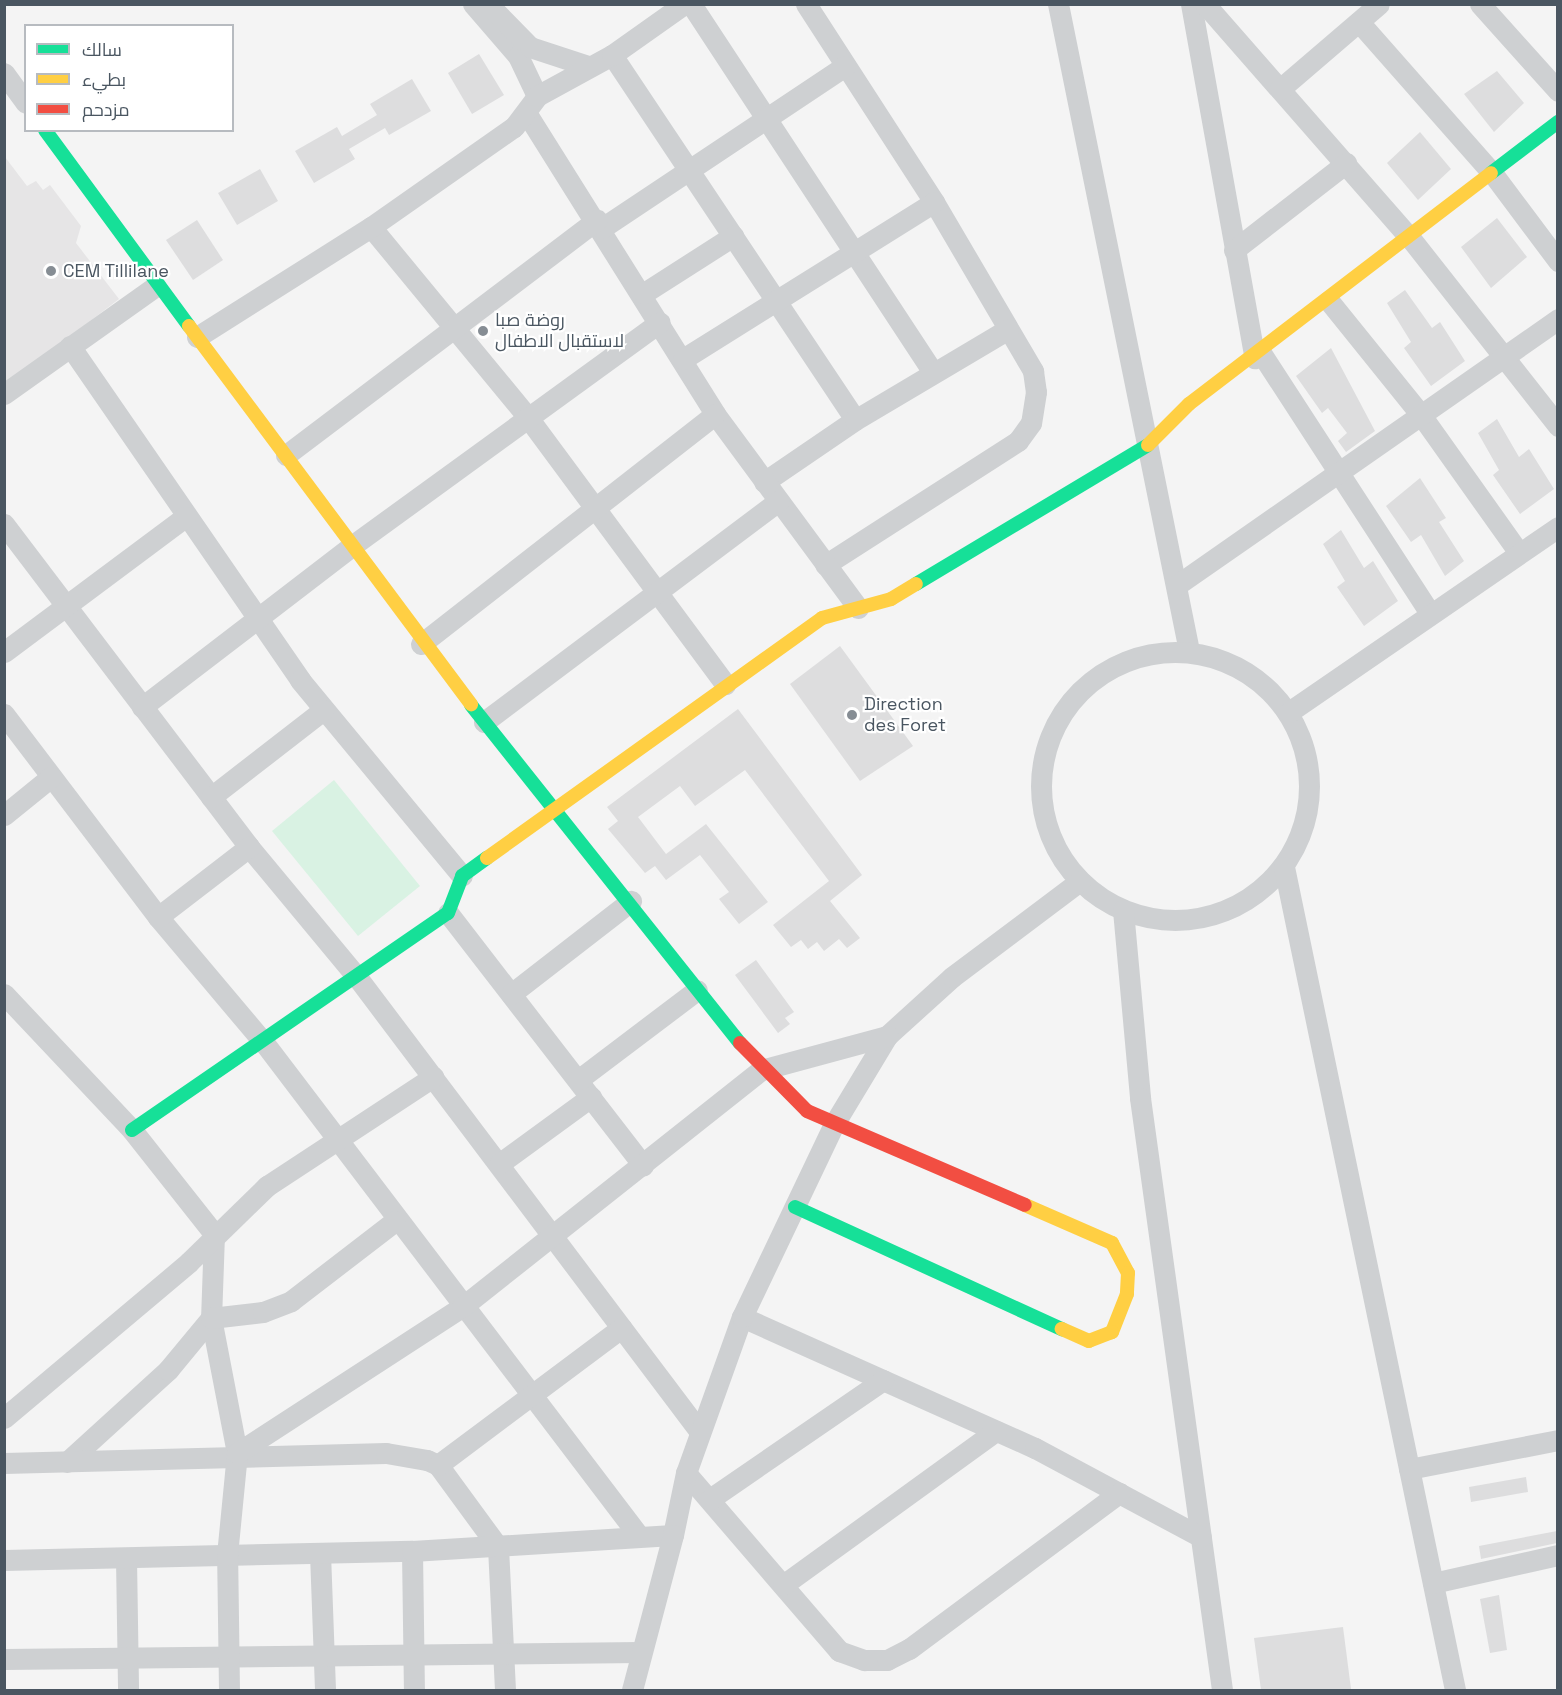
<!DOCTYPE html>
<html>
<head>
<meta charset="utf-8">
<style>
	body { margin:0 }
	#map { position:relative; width:1562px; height:1695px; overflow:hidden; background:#f4f4f4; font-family:"Space Grotesk",Cairo,sans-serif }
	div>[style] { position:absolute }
	.education>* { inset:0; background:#e6e5e6 }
	.green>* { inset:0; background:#d9f2e3 }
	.building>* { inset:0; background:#ddddde }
	.street>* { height:21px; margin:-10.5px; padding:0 10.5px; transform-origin:10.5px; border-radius:10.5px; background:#ced0d2 }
	.street>.ring { margin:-10.5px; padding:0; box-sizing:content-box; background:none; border:21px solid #ced0d2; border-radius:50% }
	.fast>* { height:14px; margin:-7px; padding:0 7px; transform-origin:7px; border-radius:7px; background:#16e098 }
	.slow>* { height:14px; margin:-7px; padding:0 7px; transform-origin:7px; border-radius:7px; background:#ffcf43 }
	.jam>* { height:14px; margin:-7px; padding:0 7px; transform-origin:7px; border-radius:7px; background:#f24e42 }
	.dots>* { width:16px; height:16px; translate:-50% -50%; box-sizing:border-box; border:3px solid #fff; border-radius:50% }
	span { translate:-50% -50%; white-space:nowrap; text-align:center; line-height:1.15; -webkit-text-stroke:4.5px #fff; paint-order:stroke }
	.poi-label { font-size:18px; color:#4a5661 }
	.left { translate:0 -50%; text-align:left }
	.frame { position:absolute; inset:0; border:6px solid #4a5661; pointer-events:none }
	.legend { position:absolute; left:24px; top:24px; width:210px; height:108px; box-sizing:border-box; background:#fff; border:2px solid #b7bbc0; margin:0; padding:8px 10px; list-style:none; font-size:18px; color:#4a5661 }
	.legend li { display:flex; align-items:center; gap:12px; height:30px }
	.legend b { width:30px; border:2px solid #b7bbc0 }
</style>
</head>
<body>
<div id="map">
	<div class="education">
		<i style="clip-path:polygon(5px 157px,27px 186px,36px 181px,43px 190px,50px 185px,81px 226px,76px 243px,119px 299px,5px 386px)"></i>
	</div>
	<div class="green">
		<i style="clip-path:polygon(334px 780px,420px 886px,358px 936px,272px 831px)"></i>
	</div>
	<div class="building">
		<i style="clip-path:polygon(479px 54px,504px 95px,472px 114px,448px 73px)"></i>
		<i style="clip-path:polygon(1497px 71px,1524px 103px,1494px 132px,1464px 94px)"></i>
		<i style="clip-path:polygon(412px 79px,431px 111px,389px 135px,385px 128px,349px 149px,355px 159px,314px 183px,295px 151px,337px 127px,342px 136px,377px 115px,370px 104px)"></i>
		<i style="clip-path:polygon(1420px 132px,1451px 169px,1418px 200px,1387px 163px)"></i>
		<i style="clip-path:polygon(260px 169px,278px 201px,237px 225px,218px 193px)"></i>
		<i style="clip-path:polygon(1497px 218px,1527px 257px,1491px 288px,1461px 247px)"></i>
		<i style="clip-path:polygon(197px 220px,223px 260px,193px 280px,166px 240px)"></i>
		<i style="clip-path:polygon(1405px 290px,1432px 328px,1440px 322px,1465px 361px,1431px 386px,1404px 348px,1411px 342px,1387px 303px)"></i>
		<i style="clip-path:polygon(1331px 348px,1375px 431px,1346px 452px,1338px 441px,1347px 433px,1328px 408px,1322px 413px,1296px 376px)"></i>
		<i style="clip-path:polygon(1497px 419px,1519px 457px,1529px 449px,1554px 489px,1520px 514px,1493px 475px,1499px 470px,1478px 433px)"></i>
		<i style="clip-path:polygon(1420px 478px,1446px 518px,1439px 522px,1464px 561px,1445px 576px,1421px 535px,1411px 542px,1386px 506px)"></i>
		<i style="clip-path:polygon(1341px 530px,1364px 568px,1373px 561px,1398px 601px,1364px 626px,1337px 587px,1345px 581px,1323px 544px)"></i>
		<i style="clip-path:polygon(840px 646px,913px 746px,860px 781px,790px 684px)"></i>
		<i style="clip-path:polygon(738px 709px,862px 875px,830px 901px,860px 938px,847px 948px,839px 939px,824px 951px,817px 942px,808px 949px,801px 940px,791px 947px,773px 925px,829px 881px,745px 770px,695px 806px,680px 786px,638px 817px,666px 854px,706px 824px,768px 902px,739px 924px,719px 899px,729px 892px,700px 855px,666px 880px,655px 866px,645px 873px,608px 829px,618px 821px,607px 807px)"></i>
		<i style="clip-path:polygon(756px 960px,794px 1012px,785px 1018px,790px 1024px,778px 1033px,735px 975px)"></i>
		<i style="clip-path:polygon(1526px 1477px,1528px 1492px,1471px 1502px,1469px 1487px)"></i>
		<i style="clip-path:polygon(1557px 1531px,1557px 1543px,1481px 1559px,1479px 1546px)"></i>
		<i style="clip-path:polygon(1499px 1595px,1507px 1650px,1490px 1653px,1480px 1599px)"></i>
		<i style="clip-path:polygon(1343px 1627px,1351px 1689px,1261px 1690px,1254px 1638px)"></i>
	</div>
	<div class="street">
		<i style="left:473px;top:4px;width:69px;rotate:49.1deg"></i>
		<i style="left:518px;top:56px;width:44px;rotate:64.6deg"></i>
		<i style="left:488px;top:4px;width:60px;rotate:45.7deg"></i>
		<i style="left:530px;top:47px;width:61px;rotate:18.1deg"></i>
		<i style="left:691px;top:4px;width:441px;rotate:56.7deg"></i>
		<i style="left:806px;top:4px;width:236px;rotate:57.1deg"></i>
		<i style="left:934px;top:202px;width:196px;rotate:59.6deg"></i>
		<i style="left:1033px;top:371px;width:21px;rotate:82deg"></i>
		<i style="left:1036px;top:392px;width:31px;rotate:99deg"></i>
		<i style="left:1031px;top:423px;width:22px;rotate:126deg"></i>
		<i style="left:1018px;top:441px;width:229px;rotate:147.3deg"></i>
		<i style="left:1058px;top:4px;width:660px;rotate:78.55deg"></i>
		<i style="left:1191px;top:4px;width:360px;rotate:79.8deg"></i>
		<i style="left:1205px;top:4px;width:313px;rotate:48.8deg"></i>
		<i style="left:1411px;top:239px;width:238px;rotate:51.8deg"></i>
		<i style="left:1480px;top:4px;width:117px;rotate:48.1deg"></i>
		<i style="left:1359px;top:22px;width:203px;rotate:48.6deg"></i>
		<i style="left:1493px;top:174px;width:109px;rotate:53.2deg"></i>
		<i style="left:612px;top:55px;width:438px;rotate:56.3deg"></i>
		<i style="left:855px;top:420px;width:110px;rotate:145.7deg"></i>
		<i style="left:4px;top:73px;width:37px;rotate:54deg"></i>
		<i style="left:1280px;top:89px;width:130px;rotate:-40.6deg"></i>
		<i style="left:527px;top:114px;width:354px;rotate:57.9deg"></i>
		<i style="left:715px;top:414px;width:241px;rotate:53.6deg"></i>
		<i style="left:371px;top:227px;width:249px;rotate:50.5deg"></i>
		<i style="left:529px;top:419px;width:330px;rotate:53.5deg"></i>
		<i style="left:602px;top:228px;width:292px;rotate:-33.7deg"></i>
		<i style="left:1234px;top:250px;width:142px;rotate:-37.8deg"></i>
		<i style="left:644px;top:293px;width:106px;rotate:-32.6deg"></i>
		<i style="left:1329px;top:301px;width:146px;rotate:51.1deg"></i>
		<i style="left:1421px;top:415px;width:169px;rotate:54.6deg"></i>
		<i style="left:197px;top:337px;width:206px;rotate:-32.3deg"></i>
		<i style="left:371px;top:227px;width:174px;rotate:-35deg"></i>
		<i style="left:514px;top:127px;width:39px;rotate:-53deg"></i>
		<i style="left:537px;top:96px;width:85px;rotate:-28.7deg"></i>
		<i style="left:612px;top:55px;width:88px;rotate:-35.3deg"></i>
		<i style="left:70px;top:346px;width:406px;rotate:55.4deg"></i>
		<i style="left:300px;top:680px;width:254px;rotate:50.4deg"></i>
		<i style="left:1261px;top:353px;width:310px;rotate:57deg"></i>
		<i style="left:683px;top:359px;width:296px;rotate:-32deg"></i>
		<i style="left:4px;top:394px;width:186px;rotate:-35.4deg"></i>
		<i style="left:855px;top:420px;width:178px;rotate:-30.7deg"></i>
		<i style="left:286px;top:455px;width:390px;rotate:-37.1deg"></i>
		<i style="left:4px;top:524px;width:405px;rotate:52.8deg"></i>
		<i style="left:249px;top:847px;width:169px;rotate:50.3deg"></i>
		<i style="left:357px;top:977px;width:570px;rotate:52.99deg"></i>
		<i style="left:1177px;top:585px;width:465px;rotate:-34.9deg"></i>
		<i style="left:421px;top:644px;width:373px;rotate:-38deg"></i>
		<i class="ring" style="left:1041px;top:652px;width:247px;height:247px"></i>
		<i style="left:4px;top:652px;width:226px;rotate:-36.7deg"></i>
		<i style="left:142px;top:707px;width:261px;rotate:-37.5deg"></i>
		<i style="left:349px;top:548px;width:384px;rotate:-36deg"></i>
		<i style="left:1289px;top:712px;width:326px;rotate:-34.5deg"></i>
		<i style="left:4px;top:714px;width:255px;rotate:52.8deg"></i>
		<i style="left:158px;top:917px;width:166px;rotate:49.9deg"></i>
		<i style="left:265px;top:1044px;width:618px;rotate:52.76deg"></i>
		<i style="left:484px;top:722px;width:368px;rotate:-36.9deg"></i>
		<i style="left:211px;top:797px;width:142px;rotate:-37.8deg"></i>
		<i style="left:4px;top:815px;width:60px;rotate:-39deg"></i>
		<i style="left:1284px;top:867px;width:841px;rotate:78.26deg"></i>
		<i style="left:1123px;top:910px;width:189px;rotate:84.8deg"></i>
		<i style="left:1140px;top:1098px;width:598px;rotate:82.11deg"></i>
		<i style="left:448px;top:913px;width:319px;rotate:52.3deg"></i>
		<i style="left:158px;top:917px;width:115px;rotate:-37.6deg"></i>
		<i style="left:4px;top:994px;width:187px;rotate:46.7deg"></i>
		<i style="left:132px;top:1130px;width:132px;rotate:51.7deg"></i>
		<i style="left:214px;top:1234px;width:84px;rotate:92deg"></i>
		<i style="left:211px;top:1318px;width:137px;rotate:79.1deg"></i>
		<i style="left:511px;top:994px;width:152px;rotate:-37.8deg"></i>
		<i style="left:578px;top:1080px;width:149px;rotate:-37.1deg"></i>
		<i style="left:499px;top:1164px;width:114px;rotate:-36.1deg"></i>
		<i style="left:742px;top:1317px;width:321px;rotate:24.1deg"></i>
		<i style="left:1035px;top:1448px;width:188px;rotate:28.2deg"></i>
		<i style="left:4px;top:1418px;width:242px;rotate:-40.1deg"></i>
		<i style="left:189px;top:1262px;width:109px;rotate:-44.3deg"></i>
		<i style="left:267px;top:1186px;width:199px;rotate:-33.3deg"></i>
		<i style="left:67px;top:1462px;width:137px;rotate:-42.3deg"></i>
		<i style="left:168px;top:1370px;width:67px;rotate:-50.4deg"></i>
		<i style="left:211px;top:1318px;width:52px;rotate:-6.6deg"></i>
		<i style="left:263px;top:1312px;width:30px;rotate:-21deg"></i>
		<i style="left:291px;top:1301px;width:131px;rotate:-37.6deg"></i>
		<i style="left:4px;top:1463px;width:382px;rotate:-1.5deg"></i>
		<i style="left:386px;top:1453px;width:42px;rotate:9.7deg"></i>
		<i style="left:427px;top:1460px;width:12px;rotate:24deg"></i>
		<i style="left:438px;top:1465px;width:102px;rotate:53.8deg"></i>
		<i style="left:498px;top:1547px;width:143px;rotate:87.2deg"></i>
		<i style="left:438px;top:1465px;width:229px;rotate:-36.8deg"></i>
		<i style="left:1409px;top:1469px;width:152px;rotate:-11deg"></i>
		<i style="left:686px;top:1473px;width:235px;rotate:49.3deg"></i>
		<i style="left:839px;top:1651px;width:27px;rotate:20deg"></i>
		<i style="left:864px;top:1660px;width:23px"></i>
		<i style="left:887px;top:1660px;width:25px;rotate:-27deg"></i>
		<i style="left:909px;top:1649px;width:262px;rotate:-36.6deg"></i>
		<i style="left:710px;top:1499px;width:210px;rotate:-34.5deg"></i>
		<i style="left:412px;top:1551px;width:139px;rotate:89.2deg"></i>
		<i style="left:320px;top:1553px;width:137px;rotate:87.9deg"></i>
		<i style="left:126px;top:1558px;width:132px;rotate:89.1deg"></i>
		<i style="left:4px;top:1560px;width:408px;rotate:-1.3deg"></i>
		<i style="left:412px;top:1551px;width:261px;rotate:-3.5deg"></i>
		<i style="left:673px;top:1535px;width:63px;rotate:-78.2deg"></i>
		<i style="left:686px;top:1473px;width:166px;rotate:-70.3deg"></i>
		<i style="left:742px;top:1317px;width:214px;rotate:-64.5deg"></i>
		<i style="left:834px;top:1124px;width:103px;rotate:-58.9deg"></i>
		<i style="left:887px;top:1036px;width:88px;rotate:-42.2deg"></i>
		<i style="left:952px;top:977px;width:160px;rotate:-36.9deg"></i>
		<i style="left:1433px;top:1583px;width:128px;rotate:-12.6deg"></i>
		<i style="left:783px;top:1585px;width:263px;rotate:-35.9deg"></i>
		<i style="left:4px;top:1659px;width:636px;rotate:-0.63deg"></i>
		<i style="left:229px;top:1690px;width:135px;rotate:-90.8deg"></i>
		<i style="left:227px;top:1555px;width:102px;rotate:-84.4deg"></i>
		<i style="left:237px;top:1453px;width:268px;rotate:-33deg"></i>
		<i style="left:462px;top:1307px;width:382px;rotate:-38.4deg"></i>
		<i style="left:761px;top:1070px;width:131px;rotate:-15.1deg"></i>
		<i style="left:632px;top:1690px;width:160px;rotate:-75.2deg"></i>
	</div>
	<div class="fast">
		<i style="left:45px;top:130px;width:243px;rotate:53.7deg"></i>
		<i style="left:1491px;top:173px;width:84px;rotate:-37.3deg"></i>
		<i style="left:916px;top:584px;width:270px;rotate:-30.9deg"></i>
		<i style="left:471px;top:705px;width:432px;rotate:51.5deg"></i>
		<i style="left:132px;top:1130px;width:383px;rotate:-34.5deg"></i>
		<i style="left:448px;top:913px;width:40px;rotate:-69deg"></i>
		<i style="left:462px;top:876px;width:31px;rotate:-36deg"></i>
		<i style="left:795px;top:1207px;width:294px;rotate:24.6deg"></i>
	</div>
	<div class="slow">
		<i style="left:189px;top:326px;width:472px;rotate:53.3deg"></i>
		<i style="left:1148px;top:445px;width:58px;rotate:-45deg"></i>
		<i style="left:1189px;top:404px;width:380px;rotate:-37.4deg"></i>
		<i style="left:487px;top:858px;width:412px;rotate:-35.6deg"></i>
		<i style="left:822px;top:618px;width:72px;rotate:-15.4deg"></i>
		<i style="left:891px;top:599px;width:29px;rotate:-31deg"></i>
		<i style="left:1025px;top:1205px;width:95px;rotate:23.6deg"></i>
		<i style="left:1112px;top:1243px;width:34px;rotate:62deg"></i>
		<i style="left:1128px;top:1273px;width:21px;rotate:93deg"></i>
		<i style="left:1127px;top:1294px;width:41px;rotate:111.5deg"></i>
		<i style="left:1112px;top:1332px;width:25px;rotate:159deg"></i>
		<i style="left:1089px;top:1341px;width:30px;rotate:-156deg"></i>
	</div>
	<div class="jam">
		<i style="left:740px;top:1043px;width:95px;rotate:45.4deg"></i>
		<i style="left:807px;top:1111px;width:237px;rotate:23.3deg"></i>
	</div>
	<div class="dots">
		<i style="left:51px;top:271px;background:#868d94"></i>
		<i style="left:483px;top:331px;background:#868d94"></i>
		<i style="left:852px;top:715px;background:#868d94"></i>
	</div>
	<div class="poi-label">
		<span class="left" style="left:63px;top:271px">CEM Tillilane</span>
		<span class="left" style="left:495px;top:331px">روضة صبا<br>لاستقبال الاطفال</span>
		<span class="left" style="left:864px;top:715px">Direction<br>des Foret</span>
	</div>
	<div class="frame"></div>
	<ul class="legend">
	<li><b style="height:8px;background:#16e098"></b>سالك</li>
	<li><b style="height:8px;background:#ffcf43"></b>بطيء</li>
	<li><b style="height:8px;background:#f24e42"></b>مزدحم</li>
	</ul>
</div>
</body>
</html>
